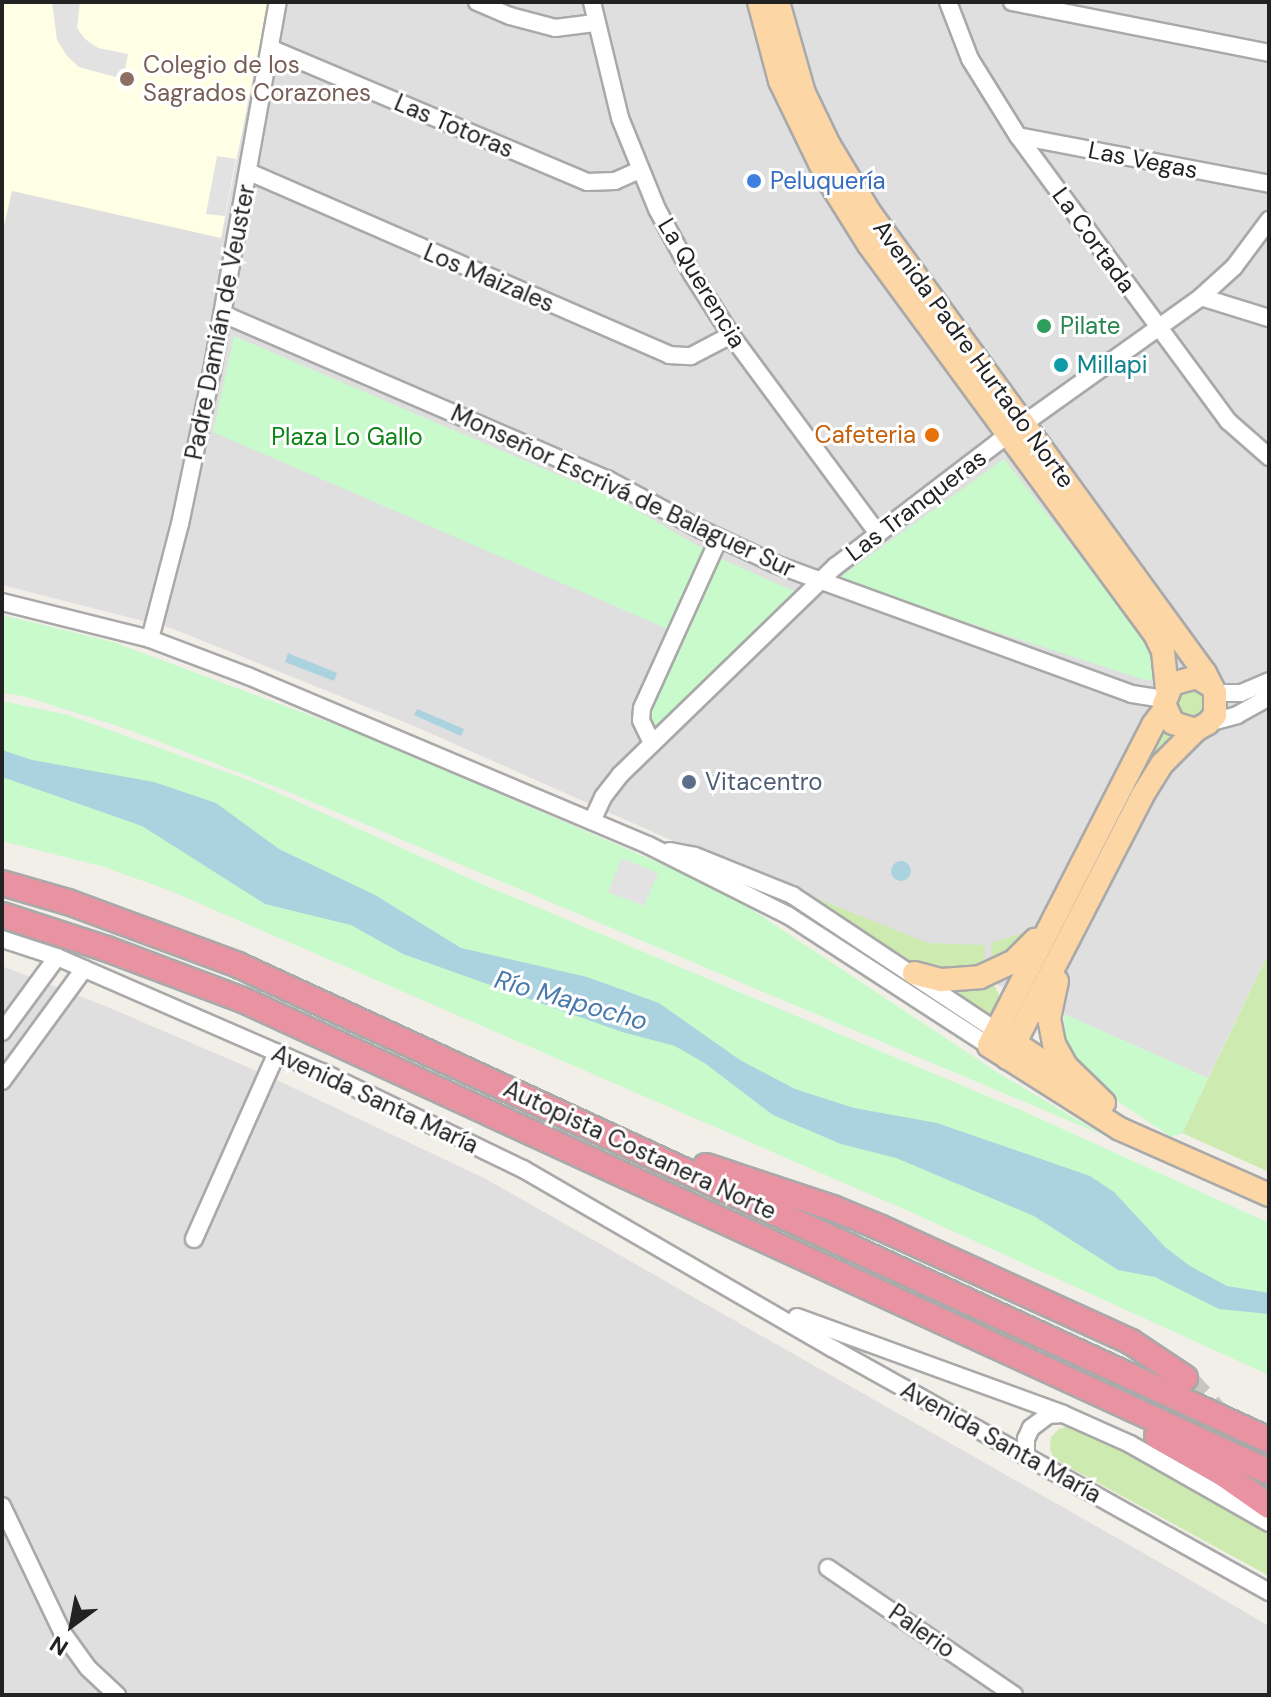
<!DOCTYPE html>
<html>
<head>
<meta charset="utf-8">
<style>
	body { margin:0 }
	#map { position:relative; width:1271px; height:1697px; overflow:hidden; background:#f2efe9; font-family:"DM Sans",sans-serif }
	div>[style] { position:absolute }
	.residential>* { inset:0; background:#e0dfdf }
	.education>* { inset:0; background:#ffffe5 }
	.grass>* { inset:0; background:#cdebb0 }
	.park>* { inset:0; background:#c8facc }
	.parking>* { inset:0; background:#e2e2e2 }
	.water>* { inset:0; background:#aad3df }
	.round { border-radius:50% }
	.highway-tunnel>* { height:24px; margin-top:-12px; transform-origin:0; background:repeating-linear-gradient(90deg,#c8c6c1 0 24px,transparent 0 36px) }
	.roads { filter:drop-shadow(2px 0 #a9a9a9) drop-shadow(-2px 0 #a9a9a9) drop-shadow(0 2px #a9a9a9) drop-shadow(0 -2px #a9a9a9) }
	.minor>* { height:16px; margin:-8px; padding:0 8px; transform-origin:8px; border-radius:8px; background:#fff }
	.major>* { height:22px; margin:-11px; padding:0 11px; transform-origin:11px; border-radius:11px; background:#fcd6a4 }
	.highway>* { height:24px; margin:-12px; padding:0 12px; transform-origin:12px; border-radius:12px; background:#e892a2 }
	.dots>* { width:22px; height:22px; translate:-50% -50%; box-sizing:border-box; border:4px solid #fff; border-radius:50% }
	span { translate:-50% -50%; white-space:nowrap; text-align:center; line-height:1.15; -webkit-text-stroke:6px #fff; paint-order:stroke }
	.education-label { font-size:24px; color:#785e54 }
	.left { translate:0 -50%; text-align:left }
	.street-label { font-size:24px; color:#222 }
	.shop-label { font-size:24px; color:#366cbe }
	.leisure-label { font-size:24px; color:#27864d }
	.culture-label { font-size:24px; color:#0d838f }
	.food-label { font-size:24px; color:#c56008 }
	.right { translate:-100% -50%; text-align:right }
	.park-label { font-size:24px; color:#0c8416 }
	.service-label { font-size:24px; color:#4e5e75 }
	.water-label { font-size:26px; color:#4a7aab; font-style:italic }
	.frame { position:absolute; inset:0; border:4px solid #222; pointer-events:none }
	.north { position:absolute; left:32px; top:1585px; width:80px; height:80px; -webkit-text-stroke:6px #fff; paint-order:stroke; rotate:212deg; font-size:22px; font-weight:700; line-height:32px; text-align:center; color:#222 }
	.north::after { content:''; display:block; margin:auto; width:28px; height:36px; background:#222; clip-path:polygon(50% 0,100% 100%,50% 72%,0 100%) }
</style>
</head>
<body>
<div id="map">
	<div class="residential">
		<i style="clip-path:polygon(2px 2px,1269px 2px,1269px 952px,1208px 1078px,414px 726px,171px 628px,2px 585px)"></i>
		<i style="clip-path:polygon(2px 966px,105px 1006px,266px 1075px,486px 1179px,1154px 1559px,1269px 1626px,1269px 1695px,2px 1695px)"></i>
	</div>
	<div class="education">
		<i style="clip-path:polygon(2px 2px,268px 2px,221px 238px,12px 191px,2px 234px)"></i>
	</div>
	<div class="grass">
		<i style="clip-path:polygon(1190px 685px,1205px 692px,1205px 713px,1195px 719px,1180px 715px,1174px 705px,1176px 694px)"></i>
		<i style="clip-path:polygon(1163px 727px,1175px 737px,1017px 1018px,1083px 882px)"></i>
		<i style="clip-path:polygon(783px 885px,928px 943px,985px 945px,984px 962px,987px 969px,926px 974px)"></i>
		<i style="clip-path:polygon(1032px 923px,1013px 951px,992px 960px,991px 943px,1023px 933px)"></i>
		<i style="clip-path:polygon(1269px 952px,1269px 1172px,1182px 1133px)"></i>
		<i style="clip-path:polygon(992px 980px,999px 995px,990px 1020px,944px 990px,965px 990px)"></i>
		<i style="clip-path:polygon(1072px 1426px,1129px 1453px,1269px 1535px,1269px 1576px,1054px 1459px,1050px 1449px,1051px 1437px,1060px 1428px)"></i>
	</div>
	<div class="park">
		<i style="clip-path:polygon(234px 336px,624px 503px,719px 558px,796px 592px,659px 724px,654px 724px,650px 714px,686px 637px,213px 432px)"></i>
		<i style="clip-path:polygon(1004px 459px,1147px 642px,1155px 678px,1148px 681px,836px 580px)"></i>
		<i style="clip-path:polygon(2px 615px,113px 642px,366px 736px,724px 891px,995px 1071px,1103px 1135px,284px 790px,121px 727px,23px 696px,2px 693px)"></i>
		<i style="clip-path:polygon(2px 701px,68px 715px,256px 783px,484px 885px,1023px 1111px,1269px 1223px,1269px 1375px,904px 1209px,171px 891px,101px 866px,2px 841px)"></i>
		<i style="clip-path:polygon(1064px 1014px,1208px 1078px,1182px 1133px,1171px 1137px,1116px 1100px,1078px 1064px,1066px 1044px)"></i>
	</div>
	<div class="parking">
		<i style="clip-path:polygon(52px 2px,80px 2px,77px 28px,85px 39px,98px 48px,128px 54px,123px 79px,79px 67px,67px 56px,57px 40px)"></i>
		<i style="clip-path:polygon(217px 156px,236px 159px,225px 216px,206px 214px)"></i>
		<i style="clip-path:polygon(622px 858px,658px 873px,644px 906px,608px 892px)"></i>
	</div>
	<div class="water">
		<i style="clip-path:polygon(288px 653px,337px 673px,334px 681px,285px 662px)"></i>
		<i style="clip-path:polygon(417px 709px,464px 729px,461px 736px,414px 715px)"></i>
		<i style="clip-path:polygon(2px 750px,32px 760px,154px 782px,216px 803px,279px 849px,375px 895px,461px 948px,587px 977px,659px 1003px,740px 1060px,795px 1089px,854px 1108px,937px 1123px,1090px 1176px,1114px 1192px,1165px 1247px,1190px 1266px,1227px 1286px,1269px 1293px,1269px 1314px,1219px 1309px,1155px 1277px,1118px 1270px,1034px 1216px,896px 1158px,841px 1144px,773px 1115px,706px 1064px,675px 1046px,622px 1032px,403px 954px,351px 925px,265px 904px,142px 826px,2px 777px)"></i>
		<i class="round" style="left:891px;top:861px;width:20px;height:20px"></i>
	</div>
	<div class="highway-tunnel">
		<i style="left:1185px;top:1378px;width:125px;rotate:47.6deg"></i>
	</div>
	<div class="roads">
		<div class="minor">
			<i style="left:477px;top:2px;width:36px;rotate:23deg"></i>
			<i style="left:510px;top:16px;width:47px;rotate:14.9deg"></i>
			<i style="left:555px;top:28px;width:40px;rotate:-7.1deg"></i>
			<i style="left:592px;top:2px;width:119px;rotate:76.4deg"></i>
			<i style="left:620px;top:118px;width:98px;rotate:67.9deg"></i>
			<i style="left:657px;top:209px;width:74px;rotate:61.7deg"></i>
			<i style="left:692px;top:274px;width:72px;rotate:57.4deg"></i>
			<i style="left:731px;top:335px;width:245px;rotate:53.5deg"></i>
			<i style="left:948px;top:2px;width:61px;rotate:68.9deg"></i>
			<i style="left:970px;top:59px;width:91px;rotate:58.1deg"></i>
			<i style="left:1018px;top:136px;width:354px;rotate:53.6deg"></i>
			<i style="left:1228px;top:421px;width:55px;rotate:41.3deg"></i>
			<i style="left:1012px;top:2px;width:262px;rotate:11.2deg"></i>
			<i style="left:270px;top:48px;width:344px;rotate:22.9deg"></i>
			<i style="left:587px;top:182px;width:28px;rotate:-2deg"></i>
			<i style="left:615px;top:181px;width:27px;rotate:-24deg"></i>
			<i style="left:1018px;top:136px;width:256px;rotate:10.8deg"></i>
			<i style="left:249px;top:172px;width:458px;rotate:23.5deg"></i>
			<i style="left:669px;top:355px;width:22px;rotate:3deg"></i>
			<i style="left:691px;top:356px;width:45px;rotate:-27.7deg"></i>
			<i style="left:1201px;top:297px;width:71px;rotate:17.2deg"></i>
			<i style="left:223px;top:314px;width:418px;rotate:23.3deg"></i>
			<i style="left:607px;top:479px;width:106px;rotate:28.3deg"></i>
			<i style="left:700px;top:529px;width:83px;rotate:25deg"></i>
			<i style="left:775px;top:564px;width:380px;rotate:20deg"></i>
			<i style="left:1132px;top:694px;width:32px;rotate:9deg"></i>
			<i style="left:2px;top:602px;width:153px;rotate:14deg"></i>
			<i style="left:150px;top:639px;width:105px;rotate:20.7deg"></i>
			<i style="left:248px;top:676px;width:434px;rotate:22.9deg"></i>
			<i style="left:648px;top:845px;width:158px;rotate:26.7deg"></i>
			<i style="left:789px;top:916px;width:239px;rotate:33deg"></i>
			<i style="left:150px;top:639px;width:119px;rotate:-75.4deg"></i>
			<i style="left:180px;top:524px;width:156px;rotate:-78.2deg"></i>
			<i style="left:212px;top:371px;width:375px;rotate:-79.9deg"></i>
			<i style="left:1215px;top:693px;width:26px"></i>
			<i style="left:1241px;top:693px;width:30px;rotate:-23deg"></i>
			<i style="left:1208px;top:723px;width:30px;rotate:-15deg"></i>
			<i style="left:1237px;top:715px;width:37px;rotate:-29deg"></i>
			<i style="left:652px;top:743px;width:25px;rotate:-116deg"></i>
			<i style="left:641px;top:720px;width:12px;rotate:-85deg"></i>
			<i style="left:642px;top:708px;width:187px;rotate:-65.6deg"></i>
			<i style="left:592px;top:821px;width:26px;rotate:-65deg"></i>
			<i style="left:603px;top:797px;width:28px;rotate:-52deg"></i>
			<i style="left:620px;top:775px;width:301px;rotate:-44.1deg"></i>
			<i style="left:836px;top:566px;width:204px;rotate:-37.4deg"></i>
			<i style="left:998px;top:442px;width:249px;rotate:-35.5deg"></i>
			<i style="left:1201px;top:297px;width:45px;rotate:-42.3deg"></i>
			<i style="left:1234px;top:267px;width:59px;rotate:-53.3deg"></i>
			<i style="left:670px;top:851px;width:25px;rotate:11deg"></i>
			<i style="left:695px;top:856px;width:105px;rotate:21.9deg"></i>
			<i style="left:792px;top:895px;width:255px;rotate:33.6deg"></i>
			<i style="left:2px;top:939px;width:58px;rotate:18.1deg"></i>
			<i style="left:57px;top:957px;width:289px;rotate:23.5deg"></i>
			<i style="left:322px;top:1072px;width:223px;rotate:25.8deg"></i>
			<i style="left:523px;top:1169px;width:357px;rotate:30.1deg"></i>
			<i style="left:832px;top:1348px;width:501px;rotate:29.18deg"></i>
			<i style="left:2px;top:1032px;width:93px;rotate:-53.7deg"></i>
			<i style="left:2px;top:1081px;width:139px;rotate:-53.8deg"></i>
			<i style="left:194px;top:1239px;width:204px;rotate:-66deg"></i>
			<i style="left:797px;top:1317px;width:283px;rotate:20deg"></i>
			<i style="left:1063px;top:1414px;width:73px;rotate:24.1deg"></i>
			<i style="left:1130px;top:1444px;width:160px;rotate:29.6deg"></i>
			<i style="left:1026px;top:1456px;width:17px;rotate:-90deg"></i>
			<i style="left:1026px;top:1439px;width:12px;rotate:-66deg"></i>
			<i style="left:1031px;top:1428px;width:21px;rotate:-37deg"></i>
			<i style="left:1048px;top:1415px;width:15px;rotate:-4deg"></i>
			<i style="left:2px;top:1506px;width:140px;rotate:64.5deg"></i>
			<i style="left:62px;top:1632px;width:44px;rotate:54.2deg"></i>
			<i style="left:88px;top:1668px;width:40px;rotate:43deg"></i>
			<i style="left:828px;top:1568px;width:225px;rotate:34.3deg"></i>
		</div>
		<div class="major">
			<i style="left:759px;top:2px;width:82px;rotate:75.1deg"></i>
			<i style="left:780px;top:81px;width:108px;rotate:64.1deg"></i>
			<i style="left:827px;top:178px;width:79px;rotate:57.9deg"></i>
			<i style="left:869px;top:245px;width:483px;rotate:53.7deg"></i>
			<i style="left:1155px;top:634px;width:19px;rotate:65deg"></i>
			<i style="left:1163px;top:651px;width:39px;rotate:84deg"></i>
			<i style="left:778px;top:2px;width:95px;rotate:74.1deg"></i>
			<i style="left:804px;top:93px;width:58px;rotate:64.3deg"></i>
			<i style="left:829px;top:145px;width:79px;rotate:58.9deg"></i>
			<i style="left:870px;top:213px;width:569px;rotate:53.94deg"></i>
			<i style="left:1205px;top:673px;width:22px;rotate:63deg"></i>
			<i style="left:1215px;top:693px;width:22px;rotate:90deg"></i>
			<i style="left:1215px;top:715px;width:11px;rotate:131deg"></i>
			<i style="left:1208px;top:723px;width:14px;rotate:150deg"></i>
			<i style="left:1196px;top:730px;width:24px;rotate:-163deg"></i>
			<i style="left:1173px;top:723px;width:21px;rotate:-115deg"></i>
			<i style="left:1164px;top:704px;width:22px;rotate:-68deg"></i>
			<i style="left:1172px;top:684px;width:25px;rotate:-16deg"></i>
			<i style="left:1196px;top:677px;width:16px;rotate:30deg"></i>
			<i style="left:1165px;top:709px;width:20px;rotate:127deg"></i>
			<i style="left:1153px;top:725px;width:360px;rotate:117.1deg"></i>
			<i style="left:989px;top:1046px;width:155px;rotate:32.4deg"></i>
			<i style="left:1120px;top:1129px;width:163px;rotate:23.9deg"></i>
			<i style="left:914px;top:973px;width:28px;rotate:15deg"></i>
			<i style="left:941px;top:980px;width:39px;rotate:-4deg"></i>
			<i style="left:980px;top:977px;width:38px;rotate:-25deg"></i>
			<i style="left:1014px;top:961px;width:30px;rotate:-45deg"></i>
			<i style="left:1057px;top:981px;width:38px;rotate:102deg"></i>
			<i style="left:1049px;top:1018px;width:26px;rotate:79deg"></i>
			<i style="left:1054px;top:1044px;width:25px;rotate:61deg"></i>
			<i style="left:1066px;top:1066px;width:53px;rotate:44.2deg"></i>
			<i style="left:1015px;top:1043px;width:65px;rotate:33.7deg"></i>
			<i style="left:1007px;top:1058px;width:295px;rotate:-62.7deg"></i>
			<i style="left:1142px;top:796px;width:38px;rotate:-58deg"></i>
			<i style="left:1162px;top:764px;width:48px;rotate:-45deg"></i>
		</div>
		<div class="highway">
			<i style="left:2px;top:883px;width:69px;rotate:16.1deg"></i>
			<i style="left:68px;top:902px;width:181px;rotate:20.3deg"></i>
			<i style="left:238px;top:965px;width:1135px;rotate:24.74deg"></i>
			<i style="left:2px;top:915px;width:110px;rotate:17.9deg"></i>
			<i style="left:107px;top:949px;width:145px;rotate:20.6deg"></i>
			<i style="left:243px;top:1000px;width:1129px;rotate:24.7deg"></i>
			<i style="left:706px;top:1166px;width:134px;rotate:18.3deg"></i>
			<i style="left:833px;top:1208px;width:50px;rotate:22.4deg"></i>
			<i style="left:879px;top:1227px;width:277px;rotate:24.5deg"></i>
			<i style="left:1131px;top:1342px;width:65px;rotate:33.7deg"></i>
			<i style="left:1157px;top:1436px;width:75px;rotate:29.6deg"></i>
			<i style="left:1222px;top:1473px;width:57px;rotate:35.1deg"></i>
		</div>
	</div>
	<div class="dots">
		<i style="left:127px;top:79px;background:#8d6e63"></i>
		<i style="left:754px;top:181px;background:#3f7fe0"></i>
		<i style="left:1044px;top:326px;background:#2e9e5b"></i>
		<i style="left:1061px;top:365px;background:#0f9aa8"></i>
		<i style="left:932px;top:435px;background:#e8710a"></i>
		<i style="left:689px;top:782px;background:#5c6f8a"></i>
	</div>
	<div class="education-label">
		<span class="left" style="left:143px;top:79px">Colegio de los<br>Sagrados Corazones</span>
	</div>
	<div class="street-label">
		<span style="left:454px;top:126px;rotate:23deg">Las Totoras</span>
		<span style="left:1143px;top:160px;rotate:11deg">Las Vegas</span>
		<span style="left:1094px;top:240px;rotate:54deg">La Cortada</span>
		<span style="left:489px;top:278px;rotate:23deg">Los Maizales</span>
		<span style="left:702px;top:283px;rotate:59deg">La Querencia</span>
		<span style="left:220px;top:322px;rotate:-79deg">Padre Damián de Veuster</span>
		<span style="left:974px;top:354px;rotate:54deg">Avenida Padre Hurtado Norte</span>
		<span style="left:623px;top:491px;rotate:25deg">Monseñor Escrivá de Balaguer Sur</span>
		<span style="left:916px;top:505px;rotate:-37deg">Las Tranqueras</span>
		<span style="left:375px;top:1099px;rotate:25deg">Avenida Santa María</span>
		<span style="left:640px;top:1150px;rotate:25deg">Autopista Costanera Norte</span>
		<span style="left:1001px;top:1442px;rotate:29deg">Avenida Santa María</span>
		<span style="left:922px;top:1631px;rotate:35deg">Palerio</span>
	</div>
	<div class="shop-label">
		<span class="left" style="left:770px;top:181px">Peluquería</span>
	</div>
	<div class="leisure-label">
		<span class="left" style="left:1060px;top:326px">Pilate</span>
	</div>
	<div class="culture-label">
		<span class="left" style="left:1077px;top:365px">Millapi</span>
	</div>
	<div class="food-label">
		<span class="right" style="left:916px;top:435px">Cafeteria</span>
	</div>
	<div class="park-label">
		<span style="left:347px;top:437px">Plaza Lo Gallo</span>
	</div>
	<div class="service-label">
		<span class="left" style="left:705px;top:782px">Vitacentro</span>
	</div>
	<div class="water-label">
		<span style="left:571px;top:1001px;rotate:16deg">Río Mapocho</span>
	</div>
	<div class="frame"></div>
	<div class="north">N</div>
</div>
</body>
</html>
